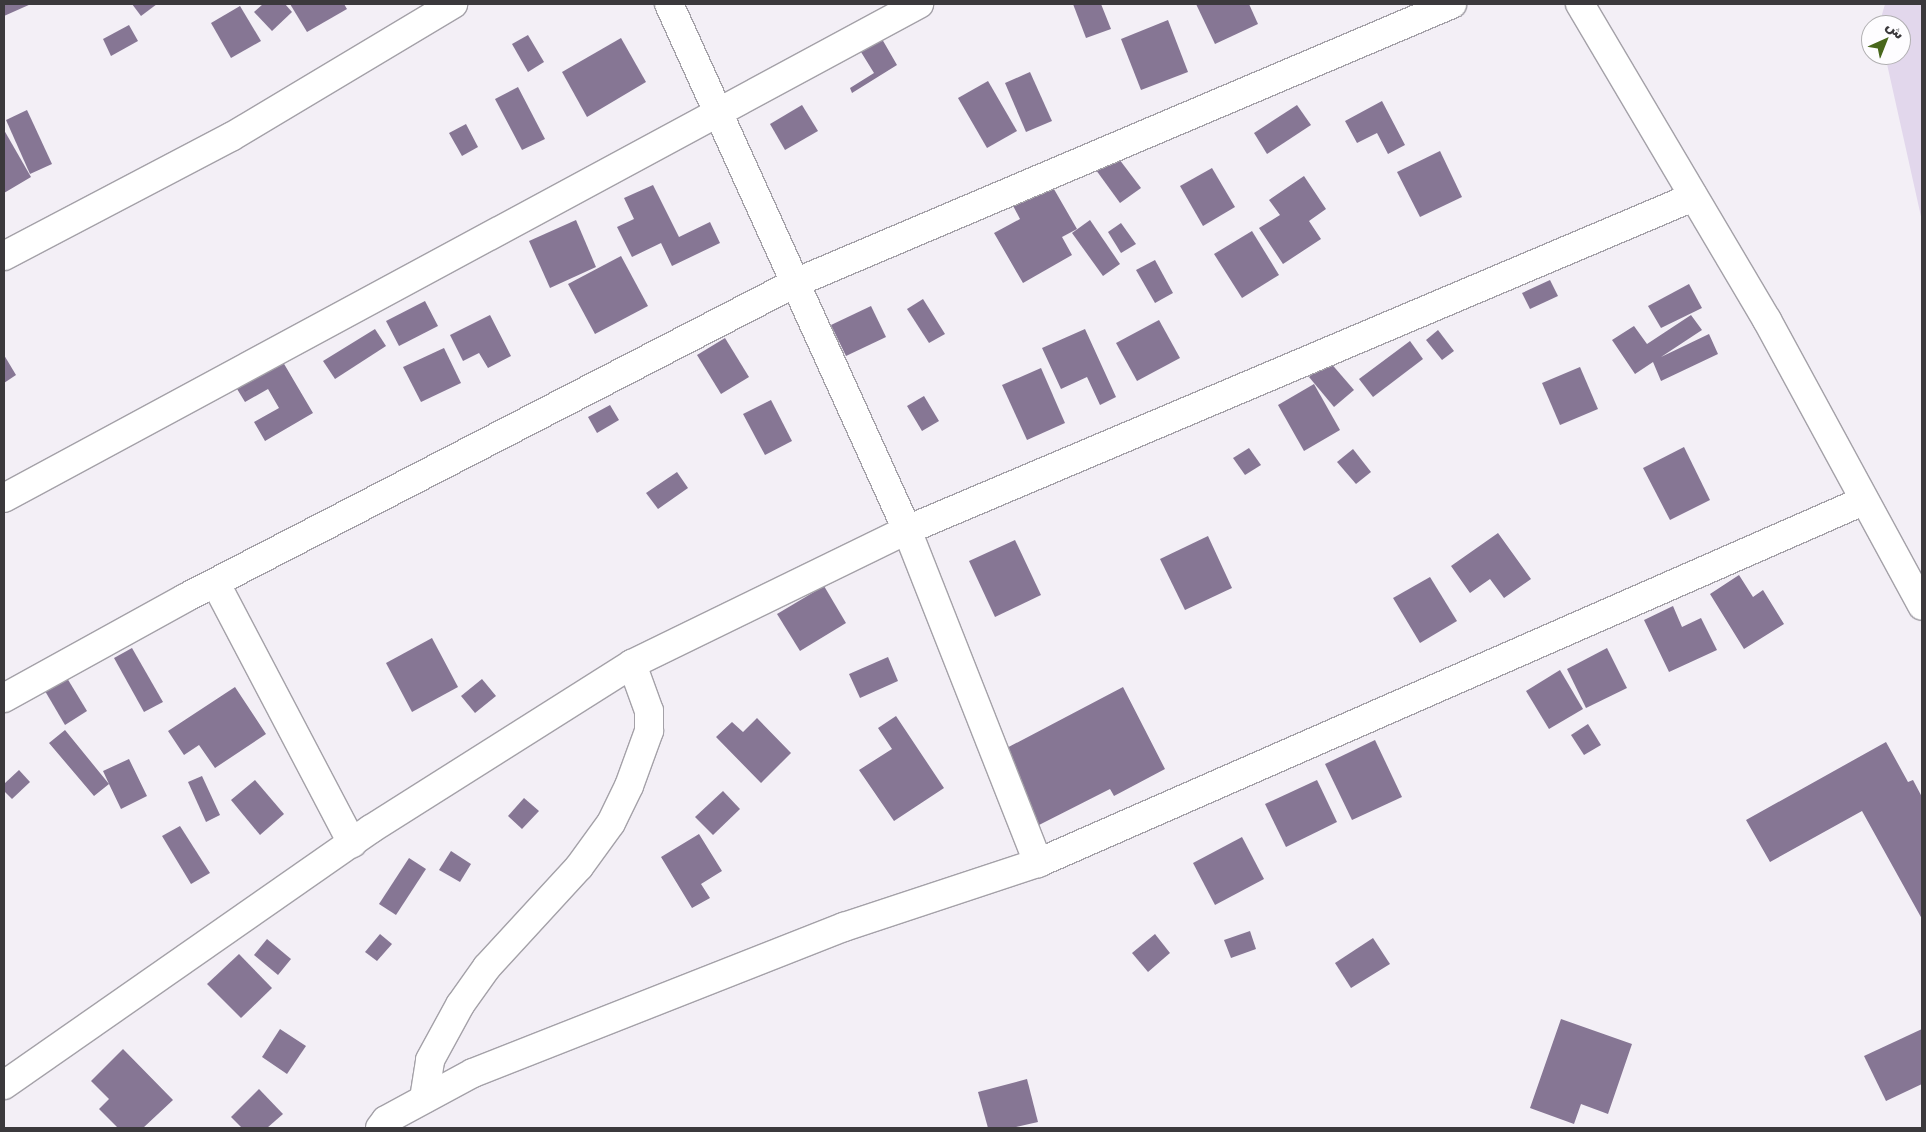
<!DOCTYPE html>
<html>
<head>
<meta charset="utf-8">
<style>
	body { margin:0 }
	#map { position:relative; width:1926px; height:1132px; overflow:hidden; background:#f3eff6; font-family:"DejaVu Sans",Vazirmatn,sans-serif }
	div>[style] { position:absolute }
	.green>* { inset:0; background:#e2d7ec }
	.building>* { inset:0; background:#867694 }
	.roads { filter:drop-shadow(1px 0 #a4a1a8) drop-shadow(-1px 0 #a4a1a8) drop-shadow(0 1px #a4a1a8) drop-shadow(0 -1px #a4a1a8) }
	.minor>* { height:28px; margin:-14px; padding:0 14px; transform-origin:14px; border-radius:14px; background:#fff }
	span { translate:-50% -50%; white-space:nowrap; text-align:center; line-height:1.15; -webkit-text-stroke:5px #fefdff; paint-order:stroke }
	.frame { position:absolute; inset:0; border:5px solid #3b393c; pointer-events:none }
	.north { position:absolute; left:1861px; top:15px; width:50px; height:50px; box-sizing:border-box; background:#fefdff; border:1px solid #b0afb1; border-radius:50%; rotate:44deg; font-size:14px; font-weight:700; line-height:20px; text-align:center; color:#3b393c }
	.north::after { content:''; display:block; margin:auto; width:18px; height:22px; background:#49671c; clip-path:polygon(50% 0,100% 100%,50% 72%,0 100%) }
</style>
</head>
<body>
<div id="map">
	<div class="green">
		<i style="clip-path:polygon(1885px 4px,1922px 4px,1922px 221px,1885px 55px,1901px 55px,1901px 25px,1879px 25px)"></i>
	</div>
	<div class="building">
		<i style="clip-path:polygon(4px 4px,31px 4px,4px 16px)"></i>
		<i style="clip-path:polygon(132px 4px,157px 4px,141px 16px)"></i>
		<i style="clip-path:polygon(263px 4px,285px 4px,292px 12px,272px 31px,254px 12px)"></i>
		<i style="clip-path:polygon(290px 4px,344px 4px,347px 9px,307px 32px)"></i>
		<i style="clip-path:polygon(1073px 4px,1101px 4px,1111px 29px,1086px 38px)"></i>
		<i style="clip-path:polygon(1196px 4px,1249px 4px,1258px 24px,1215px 44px)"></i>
		<i style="clip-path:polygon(240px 6px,261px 41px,231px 58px,211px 23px)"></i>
		<i style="clip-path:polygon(1168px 20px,1188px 72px,1141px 90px,1121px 39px)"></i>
		<i style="clip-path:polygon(129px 25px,138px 41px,111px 56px,103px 39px)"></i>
		<i style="clip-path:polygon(528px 35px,544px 62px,528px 72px,512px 44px)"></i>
		<i style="clip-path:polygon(621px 38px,646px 82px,587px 117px,562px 72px)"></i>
		<i style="clip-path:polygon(882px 39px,897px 65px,852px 93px,850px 88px,874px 73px,861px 52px)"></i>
		<i style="clip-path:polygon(1030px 72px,1052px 121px,1026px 132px,1005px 83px)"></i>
		<i style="clip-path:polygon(988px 81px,1017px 131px,987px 148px,958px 98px)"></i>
		<i style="clip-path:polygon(518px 87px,545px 139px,522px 150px,495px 99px)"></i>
		<i style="clip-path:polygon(1382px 101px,1405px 145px,1388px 154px,1377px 133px,1357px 143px,1345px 121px)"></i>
		<i style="clip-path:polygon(802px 105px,818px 131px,785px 150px,770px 124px)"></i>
		<i style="clip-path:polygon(1297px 105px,1311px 125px,1267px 154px,1254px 133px)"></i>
		<i style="clip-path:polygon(27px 110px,52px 164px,30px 174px,6px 120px)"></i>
		<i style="clip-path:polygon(466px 124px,478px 147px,462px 156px,449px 133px)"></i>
		<i style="clip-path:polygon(4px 130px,31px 177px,4px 193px)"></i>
		<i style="clip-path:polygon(1440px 151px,1462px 197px,1420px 217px,1397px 172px)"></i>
		<i style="clip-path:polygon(1116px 155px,1141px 188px,1120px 203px,1096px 170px)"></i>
		<i style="clip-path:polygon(1212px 168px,1235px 207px,1203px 226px,1180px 186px)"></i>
		<i style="clip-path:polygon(1304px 176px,1326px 209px,1309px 221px,1321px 239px,1283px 264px,1259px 228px,1280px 215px,1269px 200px)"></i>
		<i style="clip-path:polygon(1047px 177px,1077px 229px,1062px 237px,1072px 255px,1023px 283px,994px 233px,1020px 219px,1009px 198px)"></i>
		<i style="clip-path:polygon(653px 185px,679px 237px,710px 222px,720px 243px,672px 266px,661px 243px,632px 257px,617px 227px,634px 219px,624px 198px)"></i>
		<i style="clip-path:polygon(576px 220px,596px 267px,550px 288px,529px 241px)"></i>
		<i style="clip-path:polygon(1090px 220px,1120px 264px,1103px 276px,1072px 233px)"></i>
		<i style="clip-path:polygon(1121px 223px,1136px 244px,1121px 253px,1108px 232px)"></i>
		<i style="clip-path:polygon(1252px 231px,1279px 275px,1242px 298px,1214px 254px)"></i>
		<i style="clip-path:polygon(621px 256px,648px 306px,595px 334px,568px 284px)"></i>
		<i style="clip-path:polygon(1155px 260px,1173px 293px,1155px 303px,1136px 270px)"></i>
		<i style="clip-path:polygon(1550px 280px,1558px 296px,1530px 309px,1522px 293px)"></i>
		<i style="clip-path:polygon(1689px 284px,1702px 308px,1661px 328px,1648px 306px)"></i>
		<i style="clip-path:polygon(923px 299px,945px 334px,929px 343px,907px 309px)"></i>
		<i style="clip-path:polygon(425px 301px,438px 326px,399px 346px,386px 321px)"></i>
		<i style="clip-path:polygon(871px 306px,886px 337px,846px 356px,831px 325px)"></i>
		<i style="clip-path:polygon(490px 315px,511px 356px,488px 368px,479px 353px,463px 361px,450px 335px)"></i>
		<i style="clip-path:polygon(1691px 315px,1702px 330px,1661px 357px,1709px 334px,1718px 354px,1661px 381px,1653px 362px,1635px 374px,1612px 340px,1634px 326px,1647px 344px)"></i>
		<i style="clip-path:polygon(1159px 320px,1180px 358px,1137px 381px,1116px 343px)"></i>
		<i style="clip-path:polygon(375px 329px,386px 346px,335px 379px,323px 361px)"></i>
		<i style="clip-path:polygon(1085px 329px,1116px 397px,1100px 405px,1087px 377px,1061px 389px,1042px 348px)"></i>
		<i style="clip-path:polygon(1438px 330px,1454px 351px,1442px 360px,1426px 340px)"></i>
		<i style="clip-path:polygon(725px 338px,749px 377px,721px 394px,697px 355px)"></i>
		<i style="clip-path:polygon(1410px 341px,1423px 359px,1373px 397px,1359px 379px)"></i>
		<i style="clip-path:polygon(444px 348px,461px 383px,421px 402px,403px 367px)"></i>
		<i style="clip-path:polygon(4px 355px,16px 375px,4px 383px)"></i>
		<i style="clip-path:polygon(280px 357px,313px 413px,265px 441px,254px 422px,279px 408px,268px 389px,245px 402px,234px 384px)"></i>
		<i style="clip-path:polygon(1329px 361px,1354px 390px,1334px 407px,1309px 377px)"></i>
		<i style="clip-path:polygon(1580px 367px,1598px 409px,1560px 425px,1542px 383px)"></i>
		<i style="clip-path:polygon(1041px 368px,1065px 423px,1027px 440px,1002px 385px)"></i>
		<i style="clip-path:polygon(1314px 384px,1340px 430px,1304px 451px,1278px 405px)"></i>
		<i style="clip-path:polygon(924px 396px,939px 421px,922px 431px,907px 406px)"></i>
		<i style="clip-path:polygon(771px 400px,792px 441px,765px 455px,743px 414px)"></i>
		<i style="clip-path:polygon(610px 405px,619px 420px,597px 433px,588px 417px)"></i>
		<i style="clip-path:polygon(1684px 447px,1710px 500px,1670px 520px,1643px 468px)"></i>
		<i style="clip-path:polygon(1249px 448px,1261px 465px,1245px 475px,1233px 458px)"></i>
		<i style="clip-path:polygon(1353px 449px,1371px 472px,1356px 484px,1337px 462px)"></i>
		<i style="clip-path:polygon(677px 472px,688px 488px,658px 509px,646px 493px)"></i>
		<i style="clip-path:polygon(1498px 533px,1531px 579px,1504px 598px,1490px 579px,1470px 593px,1451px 566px)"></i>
		<i style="clip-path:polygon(1208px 536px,1232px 588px,1185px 610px,1160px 559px)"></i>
		<i style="clip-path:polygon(1015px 540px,1041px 595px,995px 617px,969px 561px)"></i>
		<i style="clip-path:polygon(1739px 575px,1753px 597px,1763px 590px,1784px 624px,1744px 649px,1710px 594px)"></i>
		<i style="clip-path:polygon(1430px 577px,1457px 621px,1420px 643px,1393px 598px)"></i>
		<i style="clip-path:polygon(824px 586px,846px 623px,800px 651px,777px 614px)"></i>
		<i style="clip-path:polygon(1673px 606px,1682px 627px,1701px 618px,1717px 650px,1669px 672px,1644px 620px)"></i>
		<i style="clip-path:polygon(432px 638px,458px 687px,412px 712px,386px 663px)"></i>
		<i style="clip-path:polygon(132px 648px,163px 702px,144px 712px,114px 658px)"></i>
		<i style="clip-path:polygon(1607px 648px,1627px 688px,1586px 708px,1567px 669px)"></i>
		<i style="clip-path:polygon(888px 657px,898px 681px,860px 698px,849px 674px)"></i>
		<i style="clip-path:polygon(1560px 670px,1583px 709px,1549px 729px,1526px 691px)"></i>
		<i style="clip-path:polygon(67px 678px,87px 711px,65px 725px,45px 691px)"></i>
		<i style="clip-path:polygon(482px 679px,496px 696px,475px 713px,461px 696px)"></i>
		<i style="clip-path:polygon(235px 687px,266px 734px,215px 768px,199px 745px,184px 755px,168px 731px)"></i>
		<i style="clip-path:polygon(1123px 687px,1165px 769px,1114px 796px,1110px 789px,1039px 825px,1001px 751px)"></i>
		<i style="clip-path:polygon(896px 716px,944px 788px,894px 821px,859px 770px,892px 749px,878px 728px)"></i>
		<i style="clip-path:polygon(757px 718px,791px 753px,761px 783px,716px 737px,732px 722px,743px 732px)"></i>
		<i style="clip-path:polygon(1588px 724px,1601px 745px,1584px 755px,1571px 735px)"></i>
		<i style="clip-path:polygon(65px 730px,109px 784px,103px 771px,129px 759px,147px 796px,121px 809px,109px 784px,94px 796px,49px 743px)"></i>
		<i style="clip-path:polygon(1375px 740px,1402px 797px,1352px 820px,1325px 764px)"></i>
		<i style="clip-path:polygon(1886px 742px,1908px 782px,1913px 780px,1922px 797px,1922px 919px,1862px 811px,1770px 862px,1746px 820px)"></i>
		<i style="clip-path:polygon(19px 770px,30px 782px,12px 799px,4px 791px,4px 784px)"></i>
		<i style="clip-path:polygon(202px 776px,220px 815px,206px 822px,188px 782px)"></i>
		<i style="clip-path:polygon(255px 780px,284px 814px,260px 835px,231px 800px)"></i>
		<i style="clip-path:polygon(1317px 780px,1337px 822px,1286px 847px,1265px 804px)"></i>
		<i style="clip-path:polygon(723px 791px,740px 809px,713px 835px,695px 817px)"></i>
		<i style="clip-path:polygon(524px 798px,539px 811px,522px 829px,508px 816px)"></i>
		<i style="clip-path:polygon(180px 826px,210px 873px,191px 884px,162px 836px)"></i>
		<i style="clip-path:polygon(699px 834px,722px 871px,701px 884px,710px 898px,692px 908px,661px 857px)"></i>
		<i style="clip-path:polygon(1242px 837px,1264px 879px,1215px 905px,1193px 863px)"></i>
		<i style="clip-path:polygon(451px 851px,471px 864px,460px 882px,439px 870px)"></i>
		<i style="clip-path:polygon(409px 858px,426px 869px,396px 915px,379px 904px)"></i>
		<i style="clip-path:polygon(1250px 931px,1256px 949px,1231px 958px,1224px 940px)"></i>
		<i style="clip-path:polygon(380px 934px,392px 944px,377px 961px,365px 952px)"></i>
		<i style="clip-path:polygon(1155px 934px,1170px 953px,1148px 972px,1132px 953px)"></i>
		<i style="clip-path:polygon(1373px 938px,1390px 964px,1351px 988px,1335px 963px)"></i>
		<i style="clip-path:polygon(267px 939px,291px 959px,278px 975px,254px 955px)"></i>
		<i style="clip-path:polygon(239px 954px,272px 988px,241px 1018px,207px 984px)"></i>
		<i style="clip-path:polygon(1561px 1019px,1632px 1044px,1608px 1114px,1581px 1104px,1574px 1124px,1530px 1108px)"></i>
		<i style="clip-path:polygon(280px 1029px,306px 1046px,287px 1074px,262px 1057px)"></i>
		<i style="clip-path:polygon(1922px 1029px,1922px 1084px,1886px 1101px,1864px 1056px)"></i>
		<i style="clip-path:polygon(123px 1049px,173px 1100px,143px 1128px,118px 1128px,99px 1109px,109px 1099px,91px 1081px)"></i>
		<i style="clip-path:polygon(1027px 1079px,1038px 1122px,1012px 1128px,988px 1128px,978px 1092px)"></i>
		<i style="clip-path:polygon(259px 1089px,283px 1114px,267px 1128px,242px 1128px,231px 1117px)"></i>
	</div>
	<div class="roads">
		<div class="minor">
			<i style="left:669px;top:4px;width:577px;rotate:65.65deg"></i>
			<i style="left:907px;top:530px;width:358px;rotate:68.5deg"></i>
			<i style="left:1580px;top:4px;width:367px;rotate:59.4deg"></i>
			<i style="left:1767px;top:320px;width:325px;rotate:61.5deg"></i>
			<i style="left:4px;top:256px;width:256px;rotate:-27.7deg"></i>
			<i style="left:231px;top:137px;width:259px;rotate:-30.9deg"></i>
			<i style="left:4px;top:498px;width:1040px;rotate:-28.36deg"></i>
			<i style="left:216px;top:584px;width:293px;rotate:62.3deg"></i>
			<i style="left:4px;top:698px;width:207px;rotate:-28.9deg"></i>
			<i style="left:185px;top:598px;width:687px;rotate:-27.31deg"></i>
			<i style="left:795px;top:283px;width:714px;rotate:-23.01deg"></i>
			<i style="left:4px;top:1085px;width:447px;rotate:-34.9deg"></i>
			<i style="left:371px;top:829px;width:309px;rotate:-32.3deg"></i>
			<i style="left:632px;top:664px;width:306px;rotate:-26deg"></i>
			<i style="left:907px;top:530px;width:854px;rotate:-22.96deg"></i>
			<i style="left:424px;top:1099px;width:39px;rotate:-81deg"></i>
			<i style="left:430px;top:1060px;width:63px;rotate:-61.4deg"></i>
			<i style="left:460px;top:1005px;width:47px;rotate:-54.6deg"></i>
			<i style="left:487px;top:967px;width:136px;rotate:-47.4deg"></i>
			<i style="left:579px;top:867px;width:54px;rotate:-54deg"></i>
			<i style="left:611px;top:823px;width:41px;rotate:-64.1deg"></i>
			<i style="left:629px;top:786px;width:59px;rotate:-70deg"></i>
			<i style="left:649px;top:731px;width:20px;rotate:-90deg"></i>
			<i style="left:649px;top:711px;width:50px;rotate:-109.9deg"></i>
			<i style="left:380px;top:1128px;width:10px;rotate:-53deg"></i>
			<i style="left:386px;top:1120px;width:99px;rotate:-28.4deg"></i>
			<i style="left:473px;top:1073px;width:399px;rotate:-21.5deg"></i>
			<i style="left:844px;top:927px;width:204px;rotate:-18.3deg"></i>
			<i style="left:1038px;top:863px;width:901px;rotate:-23.69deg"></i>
		</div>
	</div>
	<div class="frame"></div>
	<div class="north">ش</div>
</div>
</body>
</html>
